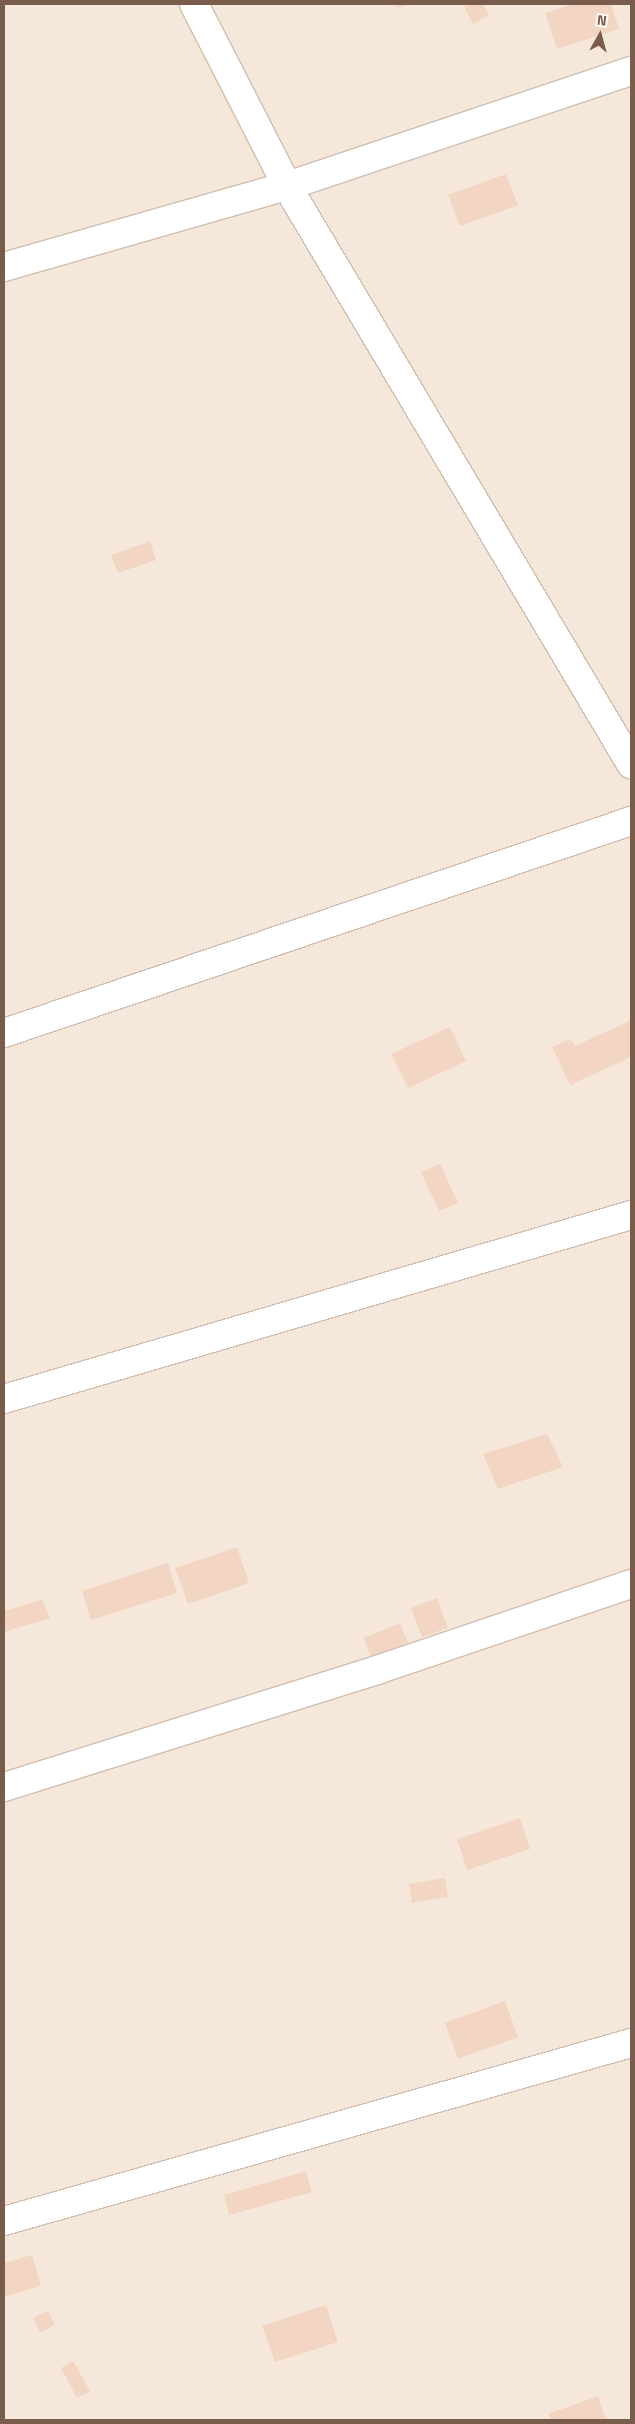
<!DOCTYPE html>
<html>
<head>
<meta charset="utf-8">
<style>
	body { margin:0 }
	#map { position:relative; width:635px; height:2424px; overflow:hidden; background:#fdf6ec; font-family:"Titillium Web",sans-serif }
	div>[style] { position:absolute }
	.residential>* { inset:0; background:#f5e8da }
	.building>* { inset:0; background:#f3d5c3 }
	.roads { filter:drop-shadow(1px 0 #d1beb0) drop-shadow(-1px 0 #d1beb0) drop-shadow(0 1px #d1beb0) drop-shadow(0 -1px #d1beb0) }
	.street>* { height:28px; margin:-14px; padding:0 14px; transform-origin:14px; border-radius:14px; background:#fff }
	span { translate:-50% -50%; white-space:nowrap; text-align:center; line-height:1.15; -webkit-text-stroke:4px #fffaf3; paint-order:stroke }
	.frame { position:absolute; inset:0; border:5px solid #7a5c4d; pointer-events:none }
	.north { position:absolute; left:575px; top:10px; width:50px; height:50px; -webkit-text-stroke:4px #fffaf3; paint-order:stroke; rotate:7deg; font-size:14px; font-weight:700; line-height:20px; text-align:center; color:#7a5c4d }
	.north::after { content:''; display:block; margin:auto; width:18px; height:22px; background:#7a5c4d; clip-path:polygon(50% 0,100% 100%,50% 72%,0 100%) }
</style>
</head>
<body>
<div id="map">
	<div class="residential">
		<i style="clip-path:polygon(4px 4px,631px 4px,631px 2420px,4px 2420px)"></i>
	</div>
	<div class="building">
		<i style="clip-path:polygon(396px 4px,408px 4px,397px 8px)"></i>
		<i style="clip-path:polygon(470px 4px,483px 4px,489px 15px,473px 24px,464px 7px)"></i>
		<i style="clip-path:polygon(574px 4px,611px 4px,619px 29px,557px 49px,545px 13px)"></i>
		<i style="clip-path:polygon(506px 174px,518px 205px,460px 226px,448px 195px)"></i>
		<i style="clip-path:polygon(150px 541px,156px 560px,118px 573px,111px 555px)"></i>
		<i style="clip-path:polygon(631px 1020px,631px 1057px,570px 1085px,552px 1047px,571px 1039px,575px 1046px)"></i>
		<i style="clip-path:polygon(450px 1027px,466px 1061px,408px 1088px,391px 1054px)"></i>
		<i style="clip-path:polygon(440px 1164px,458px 1203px,439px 1211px,421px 1172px)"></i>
		<i style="clip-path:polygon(547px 1434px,563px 1467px,498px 1489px,483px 1454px)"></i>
		<i style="clip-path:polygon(237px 1547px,249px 1583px,188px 1604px,175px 1568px)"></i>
		<i style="clip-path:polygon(168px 1563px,177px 1593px,91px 1620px,82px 1591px)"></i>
		<i style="clip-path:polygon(437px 1598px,448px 1628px,422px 1637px,411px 1608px)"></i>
		<i style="clip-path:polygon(42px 1600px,50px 1618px,4px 1632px,4px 1611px)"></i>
		<i style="clip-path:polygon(400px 1623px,408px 1643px,371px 1657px,364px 1638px)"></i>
		<i style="clip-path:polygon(520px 1818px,530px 1849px,467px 1870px,457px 1839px)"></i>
		<i style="clip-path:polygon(445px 1878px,448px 1897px,412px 1903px,409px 1884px)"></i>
		<i style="clip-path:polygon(505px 2001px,518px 2037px,458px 2059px,445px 2023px)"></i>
		<i style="clip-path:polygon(306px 2171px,312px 2192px,229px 2215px,224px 2195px)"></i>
		<i style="clip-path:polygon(32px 2255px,41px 2286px,4px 2297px,4px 2263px)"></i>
		<i style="clip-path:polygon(326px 2305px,338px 2342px,275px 2362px,262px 2326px)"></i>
		<i style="clip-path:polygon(48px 2311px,55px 2325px,40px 2333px,33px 2318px)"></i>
		<i style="clip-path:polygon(73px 2361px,90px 2391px,77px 2398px,61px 2368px)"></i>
		<i style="clip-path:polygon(598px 2396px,606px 2420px,551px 2420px,548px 2414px)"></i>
	</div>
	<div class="roads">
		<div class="street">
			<i style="left:194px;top:4px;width:204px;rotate:62.9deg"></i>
			<i style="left:287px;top:186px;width:673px;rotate:59.24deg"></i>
			<i style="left:4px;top:267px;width:294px;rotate:-16deg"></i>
			<i style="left:287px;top:186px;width:363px;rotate:-18.5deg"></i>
			<i style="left:4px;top:1033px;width:662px;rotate:-18.68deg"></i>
			<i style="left:4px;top:1399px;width:653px;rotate:-16.35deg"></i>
			<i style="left:4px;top:1787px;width:391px;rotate:-17.4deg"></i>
			<i style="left:377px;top:1670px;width:268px;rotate:-18.7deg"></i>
			<i style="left:4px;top:2221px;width:652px;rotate:-15.85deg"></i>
		</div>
	</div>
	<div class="frame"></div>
	<div class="north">N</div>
</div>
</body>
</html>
